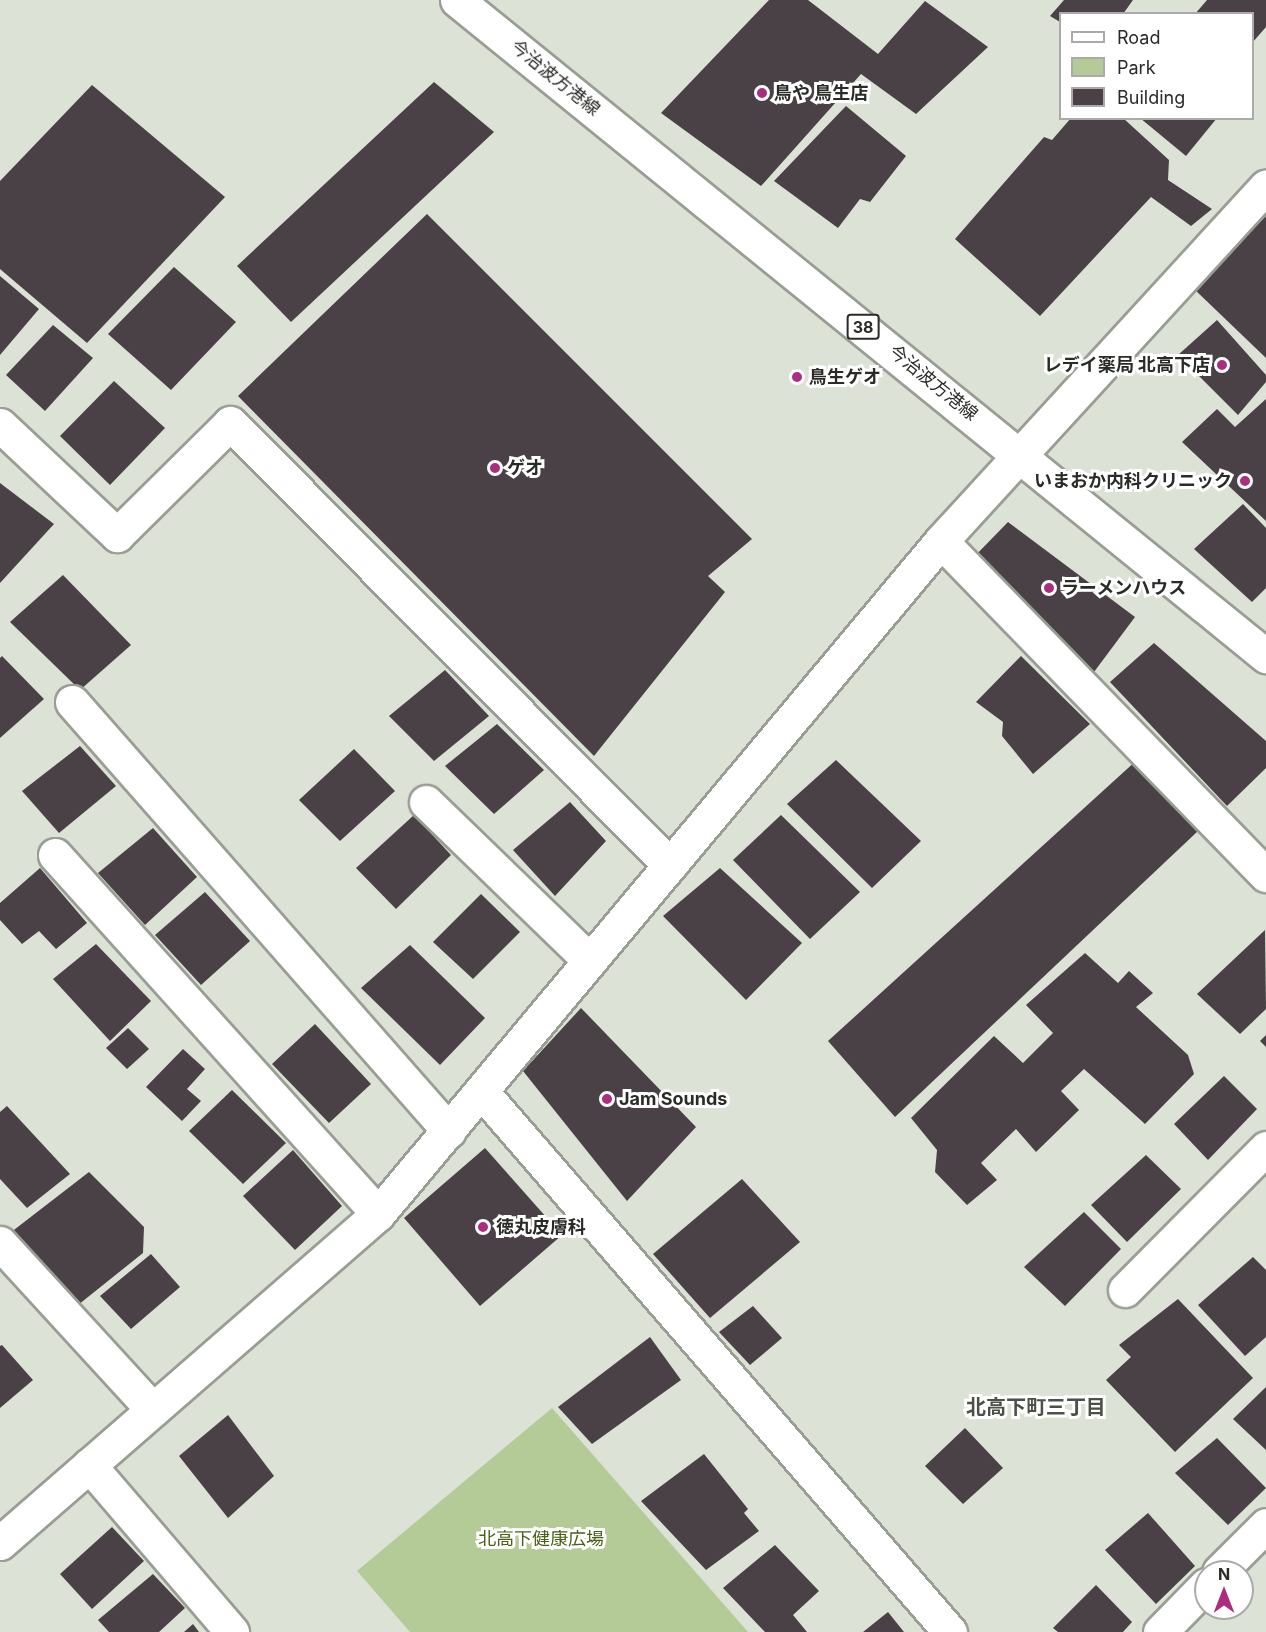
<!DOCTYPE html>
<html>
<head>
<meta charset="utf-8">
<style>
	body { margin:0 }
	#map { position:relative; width:1266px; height:1632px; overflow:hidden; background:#dde2d7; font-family:Inter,"Noto Sans JP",sans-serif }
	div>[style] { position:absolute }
	.green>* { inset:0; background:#b5cb97 }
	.building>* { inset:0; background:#4a4146 }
	.roads { filter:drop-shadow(2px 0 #999e94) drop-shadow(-2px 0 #999e94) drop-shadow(0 2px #999e94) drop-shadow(0 -2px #999e94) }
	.street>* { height:33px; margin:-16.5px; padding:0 16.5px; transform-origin:16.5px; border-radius:16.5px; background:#fff }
	.primary>* { height:33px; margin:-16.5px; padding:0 16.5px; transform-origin:16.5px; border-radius:16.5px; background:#fff }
	.dots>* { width:16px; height:16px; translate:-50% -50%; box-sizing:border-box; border:3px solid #fff; border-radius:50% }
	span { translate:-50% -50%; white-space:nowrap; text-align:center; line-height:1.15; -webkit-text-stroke:6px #fff; paint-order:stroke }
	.shield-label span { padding:2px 4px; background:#fff; border:2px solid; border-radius:4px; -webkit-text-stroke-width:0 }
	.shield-label { font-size:16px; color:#292b27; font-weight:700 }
	.street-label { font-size:18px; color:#292b27 }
	.poi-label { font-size:18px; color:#292b27; font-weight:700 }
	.left { translate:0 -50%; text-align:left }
	.right { translate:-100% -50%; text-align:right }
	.park-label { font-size:18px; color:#476114 }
	.neighbourhood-label { font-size:20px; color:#4c5047; font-weight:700 }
	.legend { position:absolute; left:1059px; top:12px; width:195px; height:108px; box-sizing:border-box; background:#fff; border:2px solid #a9aaa9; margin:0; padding:8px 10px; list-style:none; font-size:18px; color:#292b27 }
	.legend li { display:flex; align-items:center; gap:12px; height:30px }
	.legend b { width:30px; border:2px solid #a9aaa9 }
	.north { position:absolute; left:1194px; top:1560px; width:60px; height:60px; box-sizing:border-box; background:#fff; border:2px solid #a9aaa9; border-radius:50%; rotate:0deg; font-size:16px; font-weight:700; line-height:24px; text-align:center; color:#292b27 }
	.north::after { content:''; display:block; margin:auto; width:21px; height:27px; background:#ab2d7d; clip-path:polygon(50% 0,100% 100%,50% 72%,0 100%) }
</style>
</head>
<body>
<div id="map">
	<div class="green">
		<i style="clip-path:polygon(552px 1408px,748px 1632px,410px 1632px,357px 1571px)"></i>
	</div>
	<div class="building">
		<i style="clip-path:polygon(769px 0,808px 0,878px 54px,925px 1px,988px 47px,916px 114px,861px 74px,761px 186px,661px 113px)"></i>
		<i style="clip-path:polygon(1064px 0,1133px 0,1123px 14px,1060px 14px,1060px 22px,1050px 16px)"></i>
		<i style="clip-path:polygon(1207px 0,1266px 0,1266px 27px,1252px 43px,1252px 14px,1195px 14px)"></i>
		<i style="clip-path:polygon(434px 82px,494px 132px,291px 322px,237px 266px)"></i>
		<i style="clip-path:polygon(92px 85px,225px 197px,87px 343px,0 269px,0 181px)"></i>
		<i style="clip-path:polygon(846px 106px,906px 156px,870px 202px,860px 199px,838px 228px,774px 181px)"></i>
		<i style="clip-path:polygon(1071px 118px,1123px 118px,1169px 160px,1168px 180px,1212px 209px,1191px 226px,1151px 197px,1040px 316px,955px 239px,1044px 137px,1052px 140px)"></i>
		<i style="clip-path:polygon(1140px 118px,1217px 118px,1186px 156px)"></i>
		<i style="clip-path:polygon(427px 214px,752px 539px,708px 576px,725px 592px,594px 756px,238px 396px)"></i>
		<i style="clip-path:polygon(1266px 216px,1266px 358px,1193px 288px)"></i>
		<i style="clip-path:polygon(174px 267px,236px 322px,171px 390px,108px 334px)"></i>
		<i style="clip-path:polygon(0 276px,39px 309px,0 355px)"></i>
		<i style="clip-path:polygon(1217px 320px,1266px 375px,1266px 382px,1238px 415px,1178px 355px)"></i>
		<i style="clip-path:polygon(53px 325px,93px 358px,45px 411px,6px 375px)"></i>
		<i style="clip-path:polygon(114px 381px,165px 428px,110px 485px,60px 436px)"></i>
		<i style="clip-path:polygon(1266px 399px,1266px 521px,1182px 442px,1217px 409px,1235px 427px)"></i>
		<i style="clip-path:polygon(0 483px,54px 524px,0 583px)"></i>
		<i style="clip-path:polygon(1243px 504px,1266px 528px,1266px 588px,1252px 602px,1194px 549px)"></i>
		<i style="clip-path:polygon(1008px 522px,1135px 617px,1091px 676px,971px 560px)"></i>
		<i style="clip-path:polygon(63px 575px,131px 645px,80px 690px,10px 622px)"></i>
		<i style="clip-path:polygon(1154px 643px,1266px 741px,1266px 768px,1227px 806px,1110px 682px)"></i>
		<i style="clip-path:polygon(2px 656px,44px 699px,0 738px,0 658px)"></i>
		<i style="clip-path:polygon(1021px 656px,1090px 724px,1033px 774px,1002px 736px,1003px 722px,976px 702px)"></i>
		<i style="clip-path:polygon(445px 670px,489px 716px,434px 761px,389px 716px)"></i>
		<i style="clip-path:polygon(497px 724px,544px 770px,494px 814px,445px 766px)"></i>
		<i style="clip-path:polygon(80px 746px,116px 786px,59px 833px,22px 791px)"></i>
		<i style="clip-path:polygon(354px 749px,395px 791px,340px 841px,299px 800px)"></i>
		<i style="clip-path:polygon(1138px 759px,1198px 831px,895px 1117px,828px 1041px)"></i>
		<i style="clip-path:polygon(836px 760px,921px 841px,872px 888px,787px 804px)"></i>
		<i style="clip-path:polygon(570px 802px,606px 841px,555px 896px,513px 850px)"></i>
		<i style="clip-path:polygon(414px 815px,451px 855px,396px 909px,356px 868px)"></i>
		<i style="clip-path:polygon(781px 815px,860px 892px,810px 939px,733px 860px)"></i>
		<i style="clip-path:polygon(153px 828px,197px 877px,145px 925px,98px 873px)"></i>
		<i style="clip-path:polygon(40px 868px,87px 923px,56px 949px,39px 931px,22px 944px,0 920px,0 903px)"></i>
		<i style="clip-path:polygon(720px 868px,802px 943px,746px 1000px,663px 916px)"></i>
		<i style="clip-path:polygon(205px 892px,250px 941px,201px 985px,155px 935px)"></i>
		<i style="clip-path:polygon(481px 894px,520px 932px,473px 979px,433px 942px)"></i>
		<i style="clip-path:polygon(1265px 930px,1266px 1009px,1240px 1034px,1197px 994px)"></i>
		<i style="clip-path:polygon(96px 944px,151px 1001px,110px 1041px,53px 979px)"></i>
		<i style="clip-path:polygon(410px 945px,485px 1018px,440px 1065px,361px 988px)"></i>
		<i style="clip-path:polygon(1085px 953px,1118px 983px,1129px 971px,1153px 993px,1136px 1007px,1188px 1055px,1194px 1074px,1145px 1124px,1084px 1069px,1061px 1091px,1079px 1110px,1036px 1152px,1016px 1129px,981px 1163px,997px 1180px,967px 1205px,935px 1172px,937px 1150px,911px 1118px,994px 1036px,1023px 1063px,1053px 1033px,1026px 1005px)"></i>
		<i style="clip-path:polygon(581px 1008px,696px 1127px,627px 1201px,523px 1071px)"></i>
		<i style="clip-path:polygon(315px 1024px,371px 1084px,329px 1123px,272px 1064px)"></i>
		<i style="clip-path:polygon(128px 1028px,149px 1049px,127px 1069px,106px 1048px)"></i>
		<i style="clip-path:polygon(1266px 1035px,1266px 1047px,1260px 1041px)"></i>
		<i style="clip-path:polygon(183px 1049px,205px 1069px,187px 1089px,201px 1101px,182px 1121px,146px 1087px)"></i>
		<i style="clip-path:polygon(1224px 1076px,1257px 1109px,1208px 1160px,1174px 1124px)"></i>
		<i style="clip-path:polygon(232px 1090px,286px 1143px,243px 1184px,189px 1131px)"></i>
		<i style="clip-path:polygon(7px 1106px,70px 1174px,27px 1208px,0 1179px,0 1112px)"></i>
		<i style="clip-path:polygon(485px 1148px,562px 1235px,480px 1306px,404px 1218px)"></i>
		<i style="clip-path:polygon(293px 1150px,342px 1206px,295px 1250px,243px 1196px)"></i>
		<i style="clip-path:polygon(1146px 1155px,1181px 1189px,1127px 1242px,1091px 1205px)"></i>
		<i style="clip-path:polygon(89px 1172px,144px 1227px,143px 1253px,78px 1305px,10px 1233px)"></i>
		<i style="clip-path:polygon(742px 1179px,800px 1242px,710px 1318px,653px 1254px)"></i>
		<i style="clip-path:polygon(1084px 1212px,1121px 1249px,1065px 1306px,1024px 1267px)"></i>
		<i style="clip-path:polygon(151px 1254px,180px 1287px,131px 1329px,100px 1296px)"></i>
		<i style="clip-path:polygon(1253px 1257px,1266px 1270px,1266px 1337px,1245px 1356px,1198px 1305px)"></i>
		<i style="clip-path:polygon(1178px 1299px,1253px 1378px,1175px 1452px,1106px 1380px,1131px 1357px,1119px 1345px)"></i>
		<i style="clip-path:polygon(753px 1306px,782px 1338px,750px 1365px,719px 1332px)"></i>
		<i style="clip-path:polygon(650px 1337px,681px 1380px,592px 1444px,558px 1407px)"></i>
		<i style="clip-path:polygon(2px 1345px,33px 1380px,0 1408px,0 1346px)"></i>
		<i style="clip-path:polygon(1266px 1387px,1266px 1450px,1233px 1419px)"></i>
		<i style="clip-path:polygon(228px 1415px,274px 1476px,228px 1518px,179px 1456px)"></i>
		<i style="clip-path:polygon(965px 1428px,1003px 1468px,963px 1504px,925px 1466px)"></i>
		<i style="clip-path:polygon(1217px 1438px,1266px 1488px,1228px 1525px,1175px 1473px)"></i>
		<i style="clip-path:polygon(704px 1454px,748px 1509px,744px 1513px,759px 1531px,706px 1570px,641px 1501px)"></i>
		<i style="clip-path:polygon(1148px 1513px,1195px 1566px,1156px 1604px,1105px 1550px)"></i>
		<i style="clip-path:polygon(112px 1527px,144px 1561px,92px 1609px,60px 1574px)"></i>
		<i style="clip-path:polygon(775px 1545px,819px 1591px,793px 1615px,807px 1632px,765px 1632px,723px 1588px)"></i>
		<i style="clip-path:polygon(153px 1574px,185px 1608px,159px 1632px,109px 1632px,98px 1620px)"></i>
		<i style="clip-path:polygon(1096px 1585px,1132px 1622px,1123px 1632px,1058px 1632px,1053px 1628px)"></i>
		<i style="clip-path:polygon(888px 1612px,904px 1632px,863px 1632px)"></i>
		<i style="clip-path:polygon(193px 1624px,199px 1632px,184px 1632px)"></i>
	</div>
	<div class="roads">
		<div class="street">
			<i style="left:0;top:425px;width:161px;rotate:43.2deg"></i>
			<i style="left:117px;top:535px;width:159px;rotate:-44.7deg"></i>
			<i style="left:230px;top:423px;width:624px;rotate:45.13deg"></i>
			<i style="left:941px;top:541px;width:466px;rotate:45.8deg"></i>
			<i style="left:72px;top:702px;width:571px;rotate:48.69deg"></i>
			<i style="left:426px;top:802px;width:228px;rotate:44.1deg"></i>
			<i style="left:55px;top:855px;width:483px;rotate:48deg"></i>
			<i style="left:481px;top:1091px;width:716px;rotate:49.08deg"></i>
			<i style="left:0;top:1243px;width:226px;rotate:47.5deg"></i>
			<i style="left:1125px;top:1290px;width:200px;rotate:-45.2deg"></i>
			<i style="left:89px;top:1465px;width:220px;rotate:49.4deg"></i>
			<i style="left:0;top:1543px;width:501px;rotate:-41.04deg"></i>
			<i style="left:378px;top:1214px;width:877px;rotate:-50.09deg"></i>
			<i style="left:941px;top:541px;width:481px;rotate:-47.5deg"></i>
			<i style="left:1219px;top:1572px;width:66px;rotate:-45deg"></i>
			<i style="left:1160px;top:1632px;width:66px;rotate:-45.6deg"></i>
		</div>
		<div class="primary">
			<i style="left:457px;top:0;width:1042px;rotate:39.04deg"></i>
		</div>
	</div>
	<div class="dots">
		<i style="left:762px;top:93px;background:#ab2d7d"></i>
		<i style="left:1222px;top:365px;background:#ab2d7d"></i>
		<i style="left:797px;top:377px;background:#ab2d7d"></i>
		<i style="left:495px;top:468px;background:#ab2d7d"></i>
		<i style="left:1245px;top:481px;background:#ab2d7d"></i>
		<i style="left:1049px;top:588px;background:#ab2d7d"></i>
		<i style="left:607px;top:1099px;background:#ab2d7d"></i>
		<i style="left:483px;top:1227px;background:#ab2d7d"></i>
	</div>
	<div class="shield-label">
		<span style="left:863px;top:327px">38</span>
	</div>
	<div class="street-label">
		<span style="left:555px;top:78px;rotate:39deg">今治波方港線</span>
		<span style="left:933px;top:383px;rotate:39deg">今治波方港線</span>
	</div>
	<div class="poi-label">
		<span class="left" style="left:774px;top:93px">鳥や 鳥生店</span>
		<span class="right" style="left:1210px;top:365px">レデイ薬局 北高下店</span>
		<span class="left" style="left:809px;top:377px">鳥生ゲオ</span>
		<span class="left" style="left:507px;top:468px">ゲオ</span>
		<span class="right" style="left:1232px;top:481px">いまおか内科クリニック</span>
		<span class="left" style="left:1061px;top:588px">ラーメンハウス</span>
		<span class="left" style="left:619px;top:1099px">Jam Sounds</span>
		<span class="left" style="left:496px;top:1227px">徳丸皮膚科</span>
	</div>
	<div class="park-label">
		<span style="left:541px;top:1539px">北高下健康広場</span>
	</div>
	<div class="neighbourhood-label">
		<span style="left:1036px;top:1407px">北高下町三丁目</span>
	</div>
	<ul class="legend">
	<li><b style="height:8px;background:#fff"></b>Road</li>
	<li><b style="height:16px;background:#b5cb97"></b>Park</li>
	<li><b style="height:16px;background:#4a4146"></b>Building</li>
	</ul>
	<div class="north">N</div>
</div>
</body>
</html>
